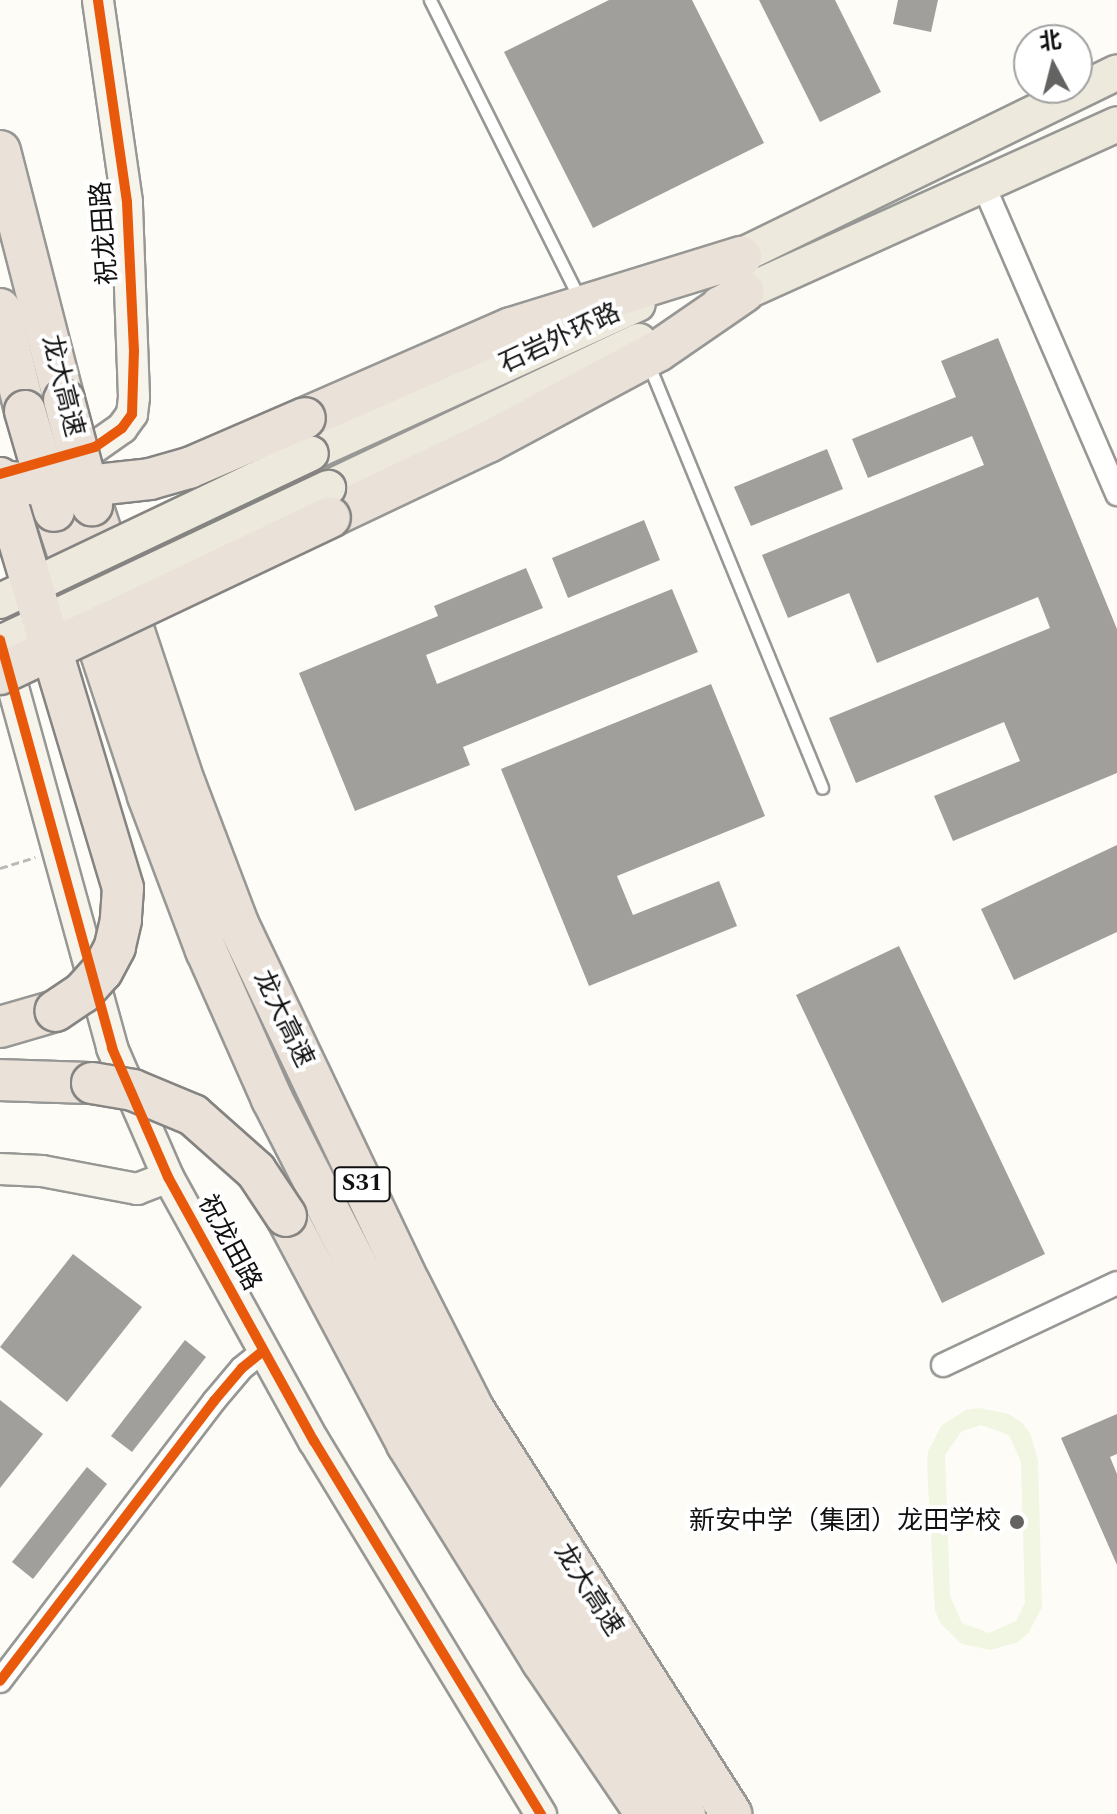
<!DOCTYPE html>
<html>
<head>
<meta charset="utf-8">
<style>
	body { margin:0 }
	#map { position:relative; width:1117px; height:1814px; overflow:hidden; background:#fdfcf7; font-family:Spectral,"Noto Sans SC",serif }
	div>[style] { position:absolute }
	.pitch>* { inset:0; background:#f0f6e1 }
	.building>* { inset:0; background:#a19f9c }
	.path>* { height:3px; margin-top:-1.5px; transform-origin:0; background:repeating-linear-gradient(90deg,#b9b9b8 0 8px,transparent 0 12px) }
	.roads { filter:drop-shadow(2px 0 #979795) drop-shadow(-2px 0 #979795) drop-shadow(0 2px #979795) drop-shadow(0 -2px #979795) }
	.lane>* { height:11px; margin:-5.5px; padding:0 5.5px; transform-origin:5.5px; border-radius:5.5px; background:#fffffe }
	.street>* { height:22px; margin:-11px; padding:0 11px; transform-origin:11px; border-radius:11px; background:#fffffe }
	.secondary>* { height:30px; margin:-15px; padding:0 15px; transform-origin:15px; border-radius:15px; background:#f6f4eb }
	.primary>* { height:34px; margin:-17px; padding:0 17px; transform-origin:17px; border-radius:17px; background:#ede9dc }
	.highway>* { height:40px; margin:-20px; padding:0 20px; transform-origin:20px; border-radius:20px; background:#eae1d8 }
	.bridges { filter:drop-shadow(2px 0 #858482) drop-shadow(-2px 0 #858482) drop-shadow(0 2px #858482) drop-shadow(0 -2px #858482) }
	.primary-bridge>* { height:34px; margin:-17px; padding:0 17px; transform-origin:17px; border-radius:17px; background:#ede9dc }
	.highway-bridge>* { height:40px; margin:-20px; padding:0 20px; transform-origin:20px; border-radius:20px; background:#eae1d8 }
	.cycleway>* { height:10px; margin:-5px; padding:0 5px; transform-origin:5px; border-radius:5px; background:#e8590c }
	.dots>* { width:22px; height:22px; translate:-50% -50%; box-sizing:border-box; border:4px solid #fff; border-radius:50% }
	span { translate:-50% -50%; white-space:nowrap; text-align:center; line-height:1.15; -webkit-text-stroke:8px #fff; paint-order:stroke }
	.shield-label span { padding:2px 6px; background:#fff; border:2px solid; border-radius:6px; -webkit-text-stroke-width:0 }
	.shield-label { font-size:24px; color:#111; font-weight:700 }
	.street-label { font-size:26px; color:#111 }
	.poi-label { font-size:26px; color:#111 }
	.right { translate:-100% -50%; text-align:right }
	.north { position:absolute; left:1013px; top:24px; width:80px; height:80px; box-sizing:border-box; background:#fff; border:2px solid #a0a0a0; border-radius:50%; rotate:353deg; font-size:22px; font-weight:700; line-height:32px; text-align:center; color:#111 }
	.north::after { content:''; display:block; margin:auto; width:28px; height:36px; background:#646362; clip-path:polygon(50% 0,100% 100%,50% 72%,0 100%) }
</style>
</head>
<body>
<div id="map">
	<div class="pitch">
		<i style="clip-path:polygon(evenodd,980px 1408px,1009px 1414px,1021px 1422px,1030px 1433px,1038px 1460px,1042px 1607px,1029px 1632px,1018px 1642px,990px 1650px,962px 1644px,941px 1624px,935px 1611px,927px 1464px,928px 1451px,942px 1425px,966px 1410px,980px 1408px,981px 1425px,1009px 1435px,1021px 1462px,1025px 1603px,1016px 1621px,989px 1633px,962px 1623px,950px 1596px,945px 1455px,962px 1431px,981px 1425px)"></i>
	</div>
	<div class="building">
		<i style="clip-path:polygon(609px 0,692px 0,764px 143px,593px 228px,504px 52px)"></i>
		<i style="clip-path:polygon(759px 0,835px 0,881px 92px,820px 122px)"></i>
		<i style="clip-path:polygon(898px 0,938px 0,931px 32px,893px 24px)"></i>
		<i style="clip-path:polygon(998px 338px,1117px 629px,1117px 773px,953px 841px,934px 796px,1020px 761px,1004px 722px,856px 783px,829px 718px,1050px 628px,1038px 597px,877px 663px,849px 593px,788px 618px,762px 555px,984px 465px,972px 436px,868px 478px,852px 439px,956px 397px,941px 361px)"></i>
		<i style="clip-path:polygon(827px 449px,843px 489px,751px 526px,734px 487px)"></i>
		<i style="clip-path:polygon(644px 520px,660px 560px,568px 598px,552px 558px)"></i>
		<i style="clip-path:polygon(526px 568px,543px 608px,426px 655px,437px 684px,672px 589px,698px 652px,463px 747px,470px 765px,355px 811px,299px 673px,438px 616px,434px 606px)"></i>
		<i style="clip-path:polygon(711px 684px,765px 816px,617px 876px,633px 915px,719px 881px,737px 926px,589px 986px,501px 769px)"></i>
		<i style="clip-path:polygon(1117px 845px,1117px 932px,1014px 980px,981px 909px)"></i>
		<i style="clip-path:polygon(899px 946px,1045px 1254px,942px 1303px,796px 995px)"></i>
		<i style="clip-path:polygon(73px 1254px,142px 1307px,67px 1402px,0 1347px)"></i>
		<i style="clip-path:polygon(185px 1340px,206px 1357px,132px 1452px,111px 1436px)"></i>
		<i style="clip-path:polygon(0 1400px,43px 1434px,0 1488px)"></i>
		<i style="clip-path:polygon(1117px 1414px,1117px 1454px,1110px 1457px,1117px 1474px,1117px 1565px,1061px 1438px)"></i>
		<i style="clip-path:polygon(87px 1467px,107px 1484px,33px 1579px,12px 1562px)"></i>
	</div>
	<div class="path">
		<i style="left:0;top:868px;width:37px;rotate:-17deg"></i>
	</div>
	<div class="roads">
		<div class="lane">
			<i style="left:430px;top:0;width:333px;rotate:63.4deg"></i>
			<i style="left:648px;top:363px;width:459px;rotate:67.7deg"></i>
		</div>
		<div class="street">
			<i style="left:983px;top:184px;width:338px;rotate:66.6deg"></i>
			<i style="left:943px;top:1365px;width:192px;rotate:-25.2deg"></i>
			<i style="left:0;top:1681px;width:352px;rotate:-52.6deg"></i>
			<i style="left:214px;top:1401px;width:43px;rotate:-49.7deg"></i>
			<i style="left:242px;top:1368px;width:27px;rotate:-39deg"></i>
		</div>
		<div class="secondary">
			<i style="left:95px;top:447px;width:33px;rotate:-35deg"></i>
			<i style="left:122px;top:428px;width:17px;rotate:-54deg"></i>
			<i style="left:132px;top:414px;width:17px;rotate:-83deg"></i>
			<i style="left:134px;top:397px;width:195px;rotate:-92.1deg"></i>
			<i style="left:127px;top:202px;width:204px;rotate:-98.2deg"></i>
			<i style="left:3px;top:651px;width:412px;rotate:74.6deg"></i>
			<i style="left:112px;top:1048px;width:141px;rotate:66.5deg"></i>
			<i style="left:168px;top:1177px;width:302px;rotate:61.1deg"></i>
			<i style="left:314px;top:1441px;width:437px;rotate:58.7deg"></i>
			<i style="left:0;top:1169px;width:42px;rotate:2.7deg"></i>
			<i style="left:42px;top:1171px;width:97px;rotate:10.7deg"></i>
			<i style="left:137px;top:1189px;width:33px;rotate:-21deg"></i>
		</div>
		<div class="primary">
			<i style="left:718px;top:267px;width:444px;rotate:-26deg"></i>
			<i style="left:719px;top:304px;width:437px;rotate:-24.3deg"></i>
			<i style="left:311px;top:453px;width:359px;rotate:-24.5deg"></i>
			<i style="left:328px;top:488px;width:344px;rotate:-25.3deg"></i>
		</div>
		<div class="highway">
			<i style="left:0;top:151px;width:257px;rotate:75.6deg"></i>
			<i style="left:0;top:309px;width:105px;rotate:76.2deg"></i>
			<i style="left:305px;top:418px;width:225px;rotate:-23.6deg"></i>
			<i style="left:511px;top:328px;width:241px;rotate:-17.2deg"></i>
			<i style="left:92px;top:505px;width:294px;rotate:71.6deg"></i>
			<i style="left:185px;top:784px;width:152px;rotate:69.2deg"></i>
			<i style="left:239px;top:926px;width:397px;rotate:64.5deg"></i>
			<i style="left:410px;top:1284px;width:141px;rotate:63.1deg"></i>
			<i style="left:474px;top:1410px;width:479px;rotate:57.5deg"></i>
			<i style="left:55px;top:514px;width:297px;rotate:71.7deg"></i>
			<i style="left:148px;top:796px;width:165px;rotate:69.4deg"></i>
			<i style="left:206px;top:950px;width:163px;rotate:66.1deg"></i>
			<i style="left:272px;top:1099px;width:370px;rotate:63deg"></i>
			<i style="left:440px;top:1429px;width:456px;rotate:57.5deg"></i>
			<i style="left:330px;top:517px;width:175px;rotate:-25.4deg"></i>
			<i style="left:488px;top:442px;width:193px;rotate:-28.2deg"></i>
			<i style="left:658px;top:351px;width:104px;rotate:-34.5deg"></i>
			<i style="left:0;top:1027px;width:57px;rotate:-16.2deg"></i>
			<i style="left:0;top:1080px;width:92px;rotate:1.9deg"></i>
			<i style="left:286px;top:1216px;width:258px;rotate:62deg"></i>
			<i style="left:407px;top:1444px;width:256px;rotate:58.1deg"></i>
			<i style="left:542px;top:1661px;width:185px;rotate:55.8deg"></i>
		</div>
	</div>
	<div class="bridges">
		<div class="primary-bridge">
			<i style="left:0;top:601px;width:344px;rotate:-25.4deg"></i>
			<i style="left:0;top:643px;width:363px;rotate:-25.3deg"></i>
		</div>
		<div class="highway-bridge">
			<i style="left:64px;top:400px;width:109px;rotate:75.1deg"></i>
			<i style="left:25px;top:411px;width:104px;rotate:73.8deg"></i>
			<i style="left:0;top:478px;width:428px;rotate:73.3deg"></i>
			<i style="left:123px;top:888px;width:32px;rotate:94deg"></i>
			<i style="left:121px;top:920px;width:28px;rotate:103deg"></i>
			<i style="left:115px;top:947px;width:27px;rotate:118deg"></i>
			<i style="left:102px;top:971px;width:30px;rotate:132deg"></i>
			<i style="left:82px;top:993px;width:32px;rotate:146deg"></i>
			<i style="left:0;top:481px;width:69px;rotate:5.8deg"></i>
			<i style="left:69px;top:488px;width:81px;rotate:-6.3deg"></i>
			<i style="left:150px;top:479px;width:41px;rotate:-15.8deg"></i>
			<i style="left:189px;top:468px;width:126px;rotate:-23.3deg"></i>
			<i style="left:0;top:674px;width:365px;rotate:-25.4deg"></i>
			<i style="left:92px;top:1083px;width:42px;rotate:9.7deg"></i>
			<i style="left:133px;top:1090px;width:65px;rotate:22.6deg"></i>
			<i style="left:193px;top:1115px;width:84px;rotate:41.6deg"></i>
			<i style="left:256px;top:1171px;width:54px;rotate:56.3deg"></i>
		</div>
	</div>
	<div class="cycleway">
		<i style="left:0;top:474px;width:99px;rotate:-15.9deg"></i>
		<i style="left:95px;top:447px;width:33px;rotate:-35deg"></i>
		<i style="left:122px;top:428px;width:17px;rotate:-54deg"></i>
		<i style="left:132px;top:414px;width:63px;rotate:-88.2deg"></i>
		<i style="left:134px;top:351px;width:149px;rotate:-92.7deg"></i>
		<i style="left:127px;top:202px;width:204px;rotate:-98.2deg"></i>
		<i style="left:0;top:640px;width:423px;rotate:74.6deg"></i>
		<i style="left:112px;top:1048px;width:141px;rotate:66.5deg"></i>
		<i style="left:168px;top:1177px;width:302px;rotate:61.1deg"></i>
		<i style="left:314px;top:1441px;width:437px;rotate:58.7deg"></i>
		<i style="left:0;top:1681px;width:352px;rotate:-52.6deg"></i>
		<i style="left:214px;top:1401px;width:43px;rotate:-49.7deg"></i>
		<i style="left:242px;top:1368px;width:27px;rotate:-39deg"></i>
	</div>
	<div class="dots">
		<i style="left:1017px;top:1522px;background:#646362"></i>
	</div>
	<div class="shield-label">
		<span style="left:362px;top:1184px">S31</span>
	</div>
	<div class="street-label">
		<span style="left:105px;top:233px;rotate:-94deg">祝龙田路</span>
		<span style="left:560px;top:339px;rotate:-25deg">石岩外环路</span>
		<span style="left:62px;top:386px;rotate:76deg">龙大高速</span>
		<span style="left:283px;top:1019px;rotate:64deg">龙大高速</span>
		<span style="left:229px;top:1243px;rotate:62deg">祝龙田路</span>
		<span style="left:588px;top:1590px;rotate:57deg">龙大高速</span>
	</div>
	<div class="poi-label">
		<span class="right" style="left:1001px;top:1522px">新安中学（集团）龙田学校</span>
	</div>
	<div class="north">北</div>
</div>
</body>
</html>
